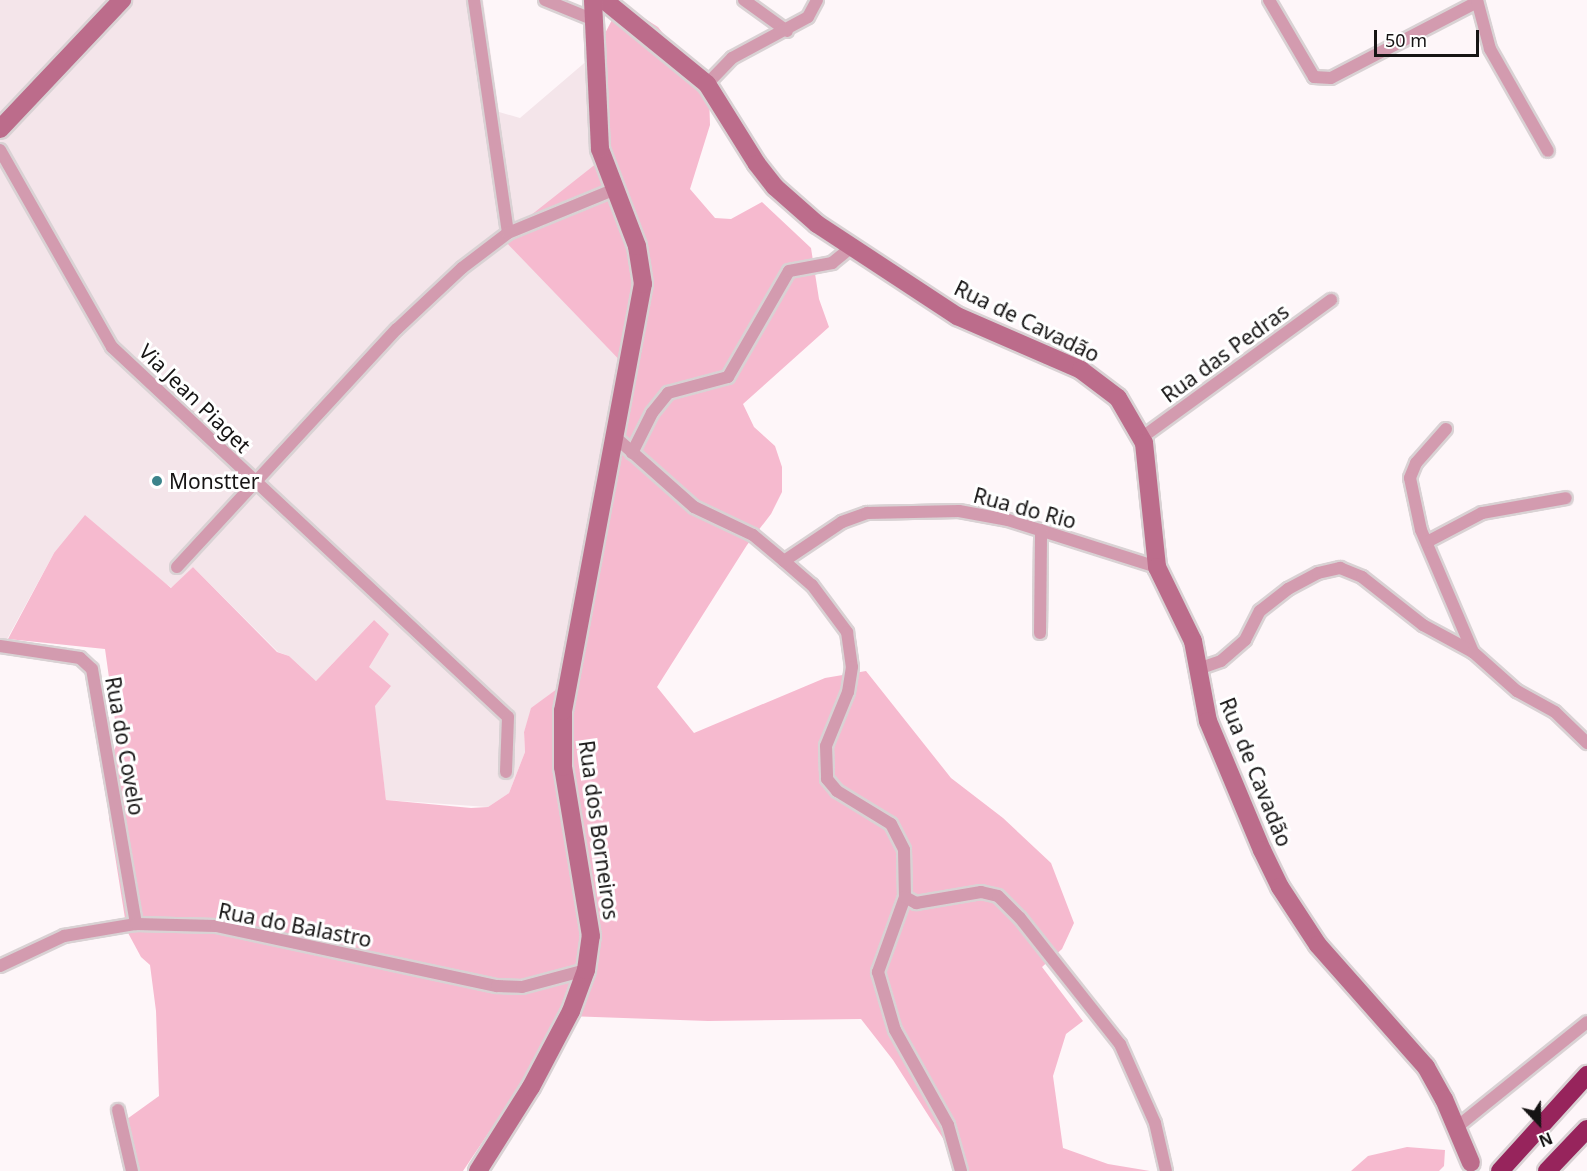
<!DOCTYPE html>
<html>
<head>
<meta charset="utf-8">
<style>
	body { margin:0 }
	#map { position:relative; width:1587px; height:1171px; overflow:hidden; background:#fef6f9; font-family:"Noto Sans",sans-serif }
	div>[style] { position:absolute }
	.built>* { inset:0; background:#f4e5ea }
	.green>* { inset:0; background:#f6bacf }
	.roads { filter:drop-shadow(2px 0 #d9d2d4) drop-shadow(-2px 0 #d9d2d4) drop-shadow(0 2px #d9d2d4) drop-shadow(0 -2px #d9d2d4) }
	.street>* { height:12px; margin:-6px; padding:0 6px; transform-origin:6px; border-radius:6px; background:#d39baf }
	.secondary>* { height:18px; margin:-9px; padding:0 9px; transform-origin:9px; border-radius:9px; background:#bc6c8b }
	.highway>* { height:18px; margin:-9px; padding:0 9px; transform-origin:9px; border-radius:9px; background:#97245c }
	.dots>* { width:16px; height:16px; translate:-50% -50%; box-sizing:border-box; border:3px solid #fff; border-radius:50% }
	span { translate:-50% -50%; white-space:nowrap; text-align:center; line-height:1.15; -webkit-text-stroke:6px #fff; paint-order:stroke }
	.street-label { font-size:21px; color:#161414 }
	.poi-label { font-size:21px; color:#161414 }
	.left { translate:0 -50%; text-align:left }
	.north { position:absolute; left:1509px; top:1093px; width:60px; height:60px; -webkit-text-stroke:4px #fff; paint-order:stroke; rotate:158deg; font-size:16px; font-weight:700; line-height:24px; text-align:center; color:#161414 }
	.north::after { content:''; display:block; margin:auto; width:21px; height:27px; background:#161414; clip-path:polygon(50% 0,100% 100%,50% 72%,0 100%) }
	.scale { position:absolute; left:1374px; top:30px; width:105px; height:27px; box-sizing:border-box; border:3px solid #161414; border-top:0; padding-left:8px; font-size:18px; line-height:21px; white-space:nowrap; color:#161414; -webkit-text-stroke:4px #fff; paint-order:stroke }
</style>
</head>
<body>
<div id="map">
	<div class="built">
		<i style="clip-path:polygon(0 0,483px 0,499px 112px,520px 118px,589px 59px,597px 163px,592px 328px,632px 372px,576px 675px,532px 708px,524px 732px,525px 752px,509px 793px,488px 807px,386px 800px,369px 667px,374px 620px,316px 681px,289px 656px,278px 652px,193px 567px,172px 588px,152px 574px,54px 553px,0 652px)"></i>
	</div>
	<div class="green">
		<i style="clip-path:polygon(630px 9px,658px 27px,709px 92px,710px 125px,690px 189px,715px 218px,731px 219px,762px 202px,811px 248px,819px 299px,829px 327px,743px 404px,754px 427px,775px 446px,782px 467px,782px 492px,771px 514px,747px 545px,657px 687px,694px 733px,825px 678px,866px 671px,951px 778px,1003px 818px,1051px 863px,1074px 923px,1062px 949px,1042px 967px,1083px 1021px,1066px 1034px,1053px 1076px,1063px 1148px,1108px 1164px,1150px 1171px,952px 1171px,958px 1162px,893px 1060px,861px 1019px,708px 1021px,567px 1016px,463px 1171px,140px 1171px,127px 1119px,159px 1096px,156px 1011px,150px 965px,141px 957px,127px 931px,109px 818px,107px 765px,118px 742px,105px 649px,8px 639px,54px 553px,85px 515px,171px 588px,193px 567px,277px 652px,289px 656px,316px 681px,374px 620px,389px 634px,369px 667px,391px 686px,375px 706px,386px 800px,471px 808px,488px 807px,509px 793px,525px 752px,524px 732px,531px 708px,576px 675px,632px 373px,502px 238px,597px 163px,601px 41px,613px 18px)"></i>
		<i style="clip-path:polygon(1407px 1147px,1445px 1150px,1444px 1166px,1439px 1171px,1351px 1171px,1368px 1156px)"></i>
	</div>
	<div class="roads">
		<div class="street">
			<i style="left:474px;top:0;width:235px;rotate:81.7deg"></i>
			<i style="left:545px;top:0;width:53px;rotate:22.2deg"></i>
			<i style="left:744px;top:0;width:53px;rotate:35.8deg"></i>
			<i style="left:1269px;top:0;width:89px;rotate:59.7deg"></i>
			<i style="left:1314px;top:77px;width:17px;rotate:3deg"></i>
			<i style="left:1331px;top:78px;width:165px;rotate:-27.5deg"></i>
			<i style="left:1477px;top:0;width:51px;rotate:75.1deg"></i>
			<i style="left:1490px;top:49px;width:117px;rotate:60.4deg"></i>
			<i style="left:707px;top:84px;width:36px;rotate:-46deg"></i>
			<i style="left:732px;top:58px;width:86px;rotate:-28.3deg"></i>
			<i style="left:808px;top:17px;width:19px;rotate:-62deg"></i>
			<i style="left:0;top:150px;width:227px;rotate:60.4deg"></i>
			<i style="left:112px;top:347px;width:542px;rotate:43.06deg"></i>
			<i style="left:508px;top:717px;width:55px;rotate:92.1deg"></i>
			<i style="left:1446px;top:429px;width:45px;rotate:131.4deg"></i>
			<i style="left:1416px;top:463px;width:16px;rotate:112deg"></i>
			<i style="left:1410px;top:478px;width:53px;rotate:78.1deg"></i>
			<i style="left:1421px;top:530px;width:133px;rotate:66.9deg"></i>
			<i style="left:614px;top:436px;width:107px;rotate:41.6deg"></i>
			<i style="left:694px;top:507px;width:65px;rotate:25.4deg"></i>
			<i style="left:753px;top:535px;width:40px;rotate:40deg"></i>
			<i style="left:784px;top:561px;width:37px;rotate:41deg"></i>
			<i style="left:812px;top:585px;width:59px;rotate:53.3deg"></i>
			<i style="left:847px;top:632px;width:35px;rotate:82deg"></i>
			<i style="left:852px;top:667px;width:25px;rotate:99deg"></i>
			<i style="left:848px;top:692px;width:58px;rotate:112.2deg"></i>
			<i style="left:826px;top:746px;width:33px;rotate:88deg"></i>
			<i style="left:827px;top:779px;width:16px;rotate:50deg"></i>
			<i style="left:837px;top:791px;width:63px;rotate:31.4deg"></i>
			<i style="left:891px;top:824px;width:29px;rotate:63deg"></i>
			<i style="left:904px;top:850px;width:47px;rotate:88.8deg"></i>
			<i style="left:905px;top:897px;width:80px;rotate:109.8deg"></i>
			<i style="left:878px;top:972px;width:60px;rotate:73.7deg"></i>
			<i style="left:895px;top:1030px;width:109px;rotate:60.8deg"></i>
			<i style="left:948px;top:1125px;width:48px;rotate:74.2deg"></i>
			<i style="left:1141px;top:438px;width:235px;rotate:-36deg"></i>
			<i style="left:632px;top:453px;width:45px;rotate:-63.4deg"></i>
			<i style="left:652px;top:413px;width:26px;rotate:-51deg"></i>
			<i style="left:668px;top:393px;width:62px;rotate:-14.9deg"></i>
			<i style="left:728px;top:377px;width:122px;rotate:-60.1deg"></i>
			<i style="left:789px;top:271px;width:44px;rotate:-10.5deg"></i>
			<i style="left:832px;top:263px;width:26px;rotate:-39deg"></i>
			<i style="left:1427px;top:542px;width:62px;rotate:-27.8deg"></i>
			<i style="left:1482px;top:513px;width:85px;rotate:-10.1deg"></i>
			<i style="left:784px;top:561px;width:70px;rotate:-33.9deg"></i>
			<i style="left:842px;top:522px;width:27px;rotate:-20deg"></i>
			<i style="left:867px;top:513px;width:92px;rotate:-1.2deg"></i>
			<i style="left:959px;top:511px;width:50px;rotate:10.4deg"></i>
			<i style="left:1008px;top:520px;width:156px;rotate:17.5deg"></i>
			<i style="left:177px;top:567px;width:324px;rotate:-47.3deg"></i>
			<i style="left:397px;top:329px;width:89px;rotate:-43.2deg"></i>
			<i style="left:462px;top:268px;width:58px;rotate:-37.3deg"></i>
			<i style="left:508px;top:233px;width:113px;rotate:-22.3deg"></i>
			<i style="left:1040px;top:633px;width:103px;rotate:-89.4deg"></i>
			<i style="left:0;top:646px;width:81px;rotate:8.5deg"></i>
			<i style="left:80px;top:658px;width:16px;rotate:43deg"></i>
			<i style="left:92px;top:669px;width:259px;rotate:80.2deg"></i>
			<i style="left:1198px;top:669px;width:24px;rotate:-19deg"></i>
			<i style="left:1221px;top:661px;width:32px;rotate:-41deg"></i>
			<i style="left:1245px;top:640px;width:33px;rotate:-63deg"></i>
			<i style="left:1260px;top:611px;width:36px;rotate:-38deg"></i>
			<i style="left:1288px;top:589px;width:34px;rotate:-28deg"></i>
			<i style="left:1318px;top:573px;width:23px;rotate:-13deg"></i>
			<i style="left:1340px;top:568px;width:24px;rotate:22deg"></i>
			<i style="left:1362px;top:577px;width:78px;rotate:38.2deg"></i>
			<i style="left:1423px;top:625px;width:57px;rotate:28.4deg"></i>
			<i style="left:1473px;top:652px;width:59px;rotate:41.6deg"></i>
			<i style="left:1517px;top:691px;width:43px;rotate:28.9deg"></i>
			<i style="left:1555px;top:712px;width:45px;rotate:44.1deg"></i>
			<i style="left:905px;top:897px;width:13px;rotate:29deg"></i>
			<i style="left:916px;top:903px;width:66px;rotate:-9.6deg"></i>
			<i style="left:981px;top:892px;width:17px;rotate:13deg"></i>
			<i style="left:998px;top:896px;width:31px;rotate:45deg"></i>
			<i style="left:1020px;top:918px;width:161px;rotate:51.6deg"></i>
			<i style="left:1120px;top:1044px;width:86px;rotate:66.1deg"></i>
			<i style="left:1155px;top:1123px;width:49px;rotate:77.1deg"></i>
			<i style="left:0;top:966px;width:71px;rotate:-25.1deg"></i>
			<i style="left:64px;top:936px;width:73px;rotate:-9.5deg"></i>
			<i style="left:136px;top:924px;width:80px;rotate:1.4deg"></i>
			<i style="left:216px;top:926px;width:287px;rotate:12.1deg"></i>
			<i style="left:497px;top:986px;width:25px;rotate:2deg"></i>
			<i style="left:522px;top:987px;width:66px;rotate:-14.9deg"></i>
			<i style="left:118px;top:1110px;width:63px;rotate:77.1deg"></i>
			<i style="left:1457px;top:1127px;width:167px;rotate:-38.9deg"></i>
		</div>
		<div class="secondary">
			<i style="left:604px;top:0;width:133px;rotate:39.2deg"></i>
			<i style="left:707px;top:84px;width:94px;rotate:58deg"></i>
			<i style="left:757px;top:164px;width:29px;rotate:52deg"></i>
			<i style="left:775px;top:187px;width:56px;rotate:41.4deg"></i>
			<i style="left:817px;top:224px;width:168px;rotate:33.3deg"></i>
			<i style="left:957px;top:316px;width:135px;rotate:23.5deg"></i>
			<i style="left:1081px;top:370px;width:46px;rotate:37.1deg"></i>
			<i style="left:1118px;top:398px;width:52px;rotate:60deg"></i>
			<i style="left:1144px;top:443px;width:125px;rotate:84deg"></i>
			<i style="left:1157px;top:567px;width:82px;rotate:64.1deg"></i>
			<i style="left:1193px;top:641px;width:81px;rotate:79.4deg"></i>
			<i style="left:1208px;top:721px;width:140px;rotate:67.3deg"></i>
			<i style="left:1262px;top:850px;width:41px;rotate:64.1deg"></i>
			<i style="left:1280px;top:887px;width:69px;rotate:56.8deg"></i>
			<i style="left:1318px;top:945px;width:163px;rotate:48.5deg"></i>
			<i style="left:1426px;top:1067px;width:37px;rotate:61deg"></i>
			<i style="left:1444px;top:1099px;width:69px;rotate:67.1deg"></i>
			<i style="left:0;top:129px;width:178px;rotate:-46.6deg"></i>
			<i style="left:478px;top:1171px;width:99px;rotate:-57.8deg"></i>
			<i style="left:531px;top:1087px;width:86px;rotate:-62.2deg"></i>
			<i style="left:571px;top:1011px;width:44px;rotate:-69.9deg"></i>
			<i style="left:586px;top:970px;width:34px;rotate:-82deg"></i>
			<i style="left:591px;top:936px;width:171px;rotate:-99.4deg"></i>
			<i style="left:563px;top:767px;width:56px;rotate:-90deg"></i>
			<i style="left:563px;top:711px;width:434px;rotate:-79.4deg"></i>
			<i style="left:643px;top:284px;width:38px;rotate:-99deg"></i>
			<i style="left:637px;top:246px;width:104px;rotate:-110.9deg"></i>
			<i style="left:600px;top:149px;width:149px;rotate:-92.7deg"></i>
		</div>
		<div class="highway">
			<i style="left:1500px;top:1171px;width:130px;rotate:-47.8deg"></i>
			<i style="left:1547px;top:1171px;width:58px;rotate:-46.4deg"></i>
		</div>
	</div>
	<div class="dots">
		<i style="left:157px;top:481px;background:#3c838b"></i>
	</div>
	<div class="street-label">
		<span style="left:1027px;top:321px;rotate:26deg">Rua de Cavadão</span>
		<span style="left:1225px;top:353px;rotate:-36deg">Rua das Pedras</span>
		<span style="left:195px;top:398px;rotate:44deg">Via Jean Piaget</span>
		<span style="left:1025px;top:508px;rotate:15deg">Rua do Rio</span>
		<span style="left:125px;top:746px;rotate:80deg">Rua do Covelo</span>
		<span style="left:1256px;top:772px;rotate:68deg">Rua de Cavadão</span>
		<span style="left:599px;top:830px;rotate:82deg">Rua dos Borneiros</span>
		<span style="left:295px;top:925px;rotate:11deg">Rua do Balastro</span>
	</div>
	<div class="poi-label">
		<span class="left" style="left:169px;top:481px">Monstter</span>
	</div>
	<div class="north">N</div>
	<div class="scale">50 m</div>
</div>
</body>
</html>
